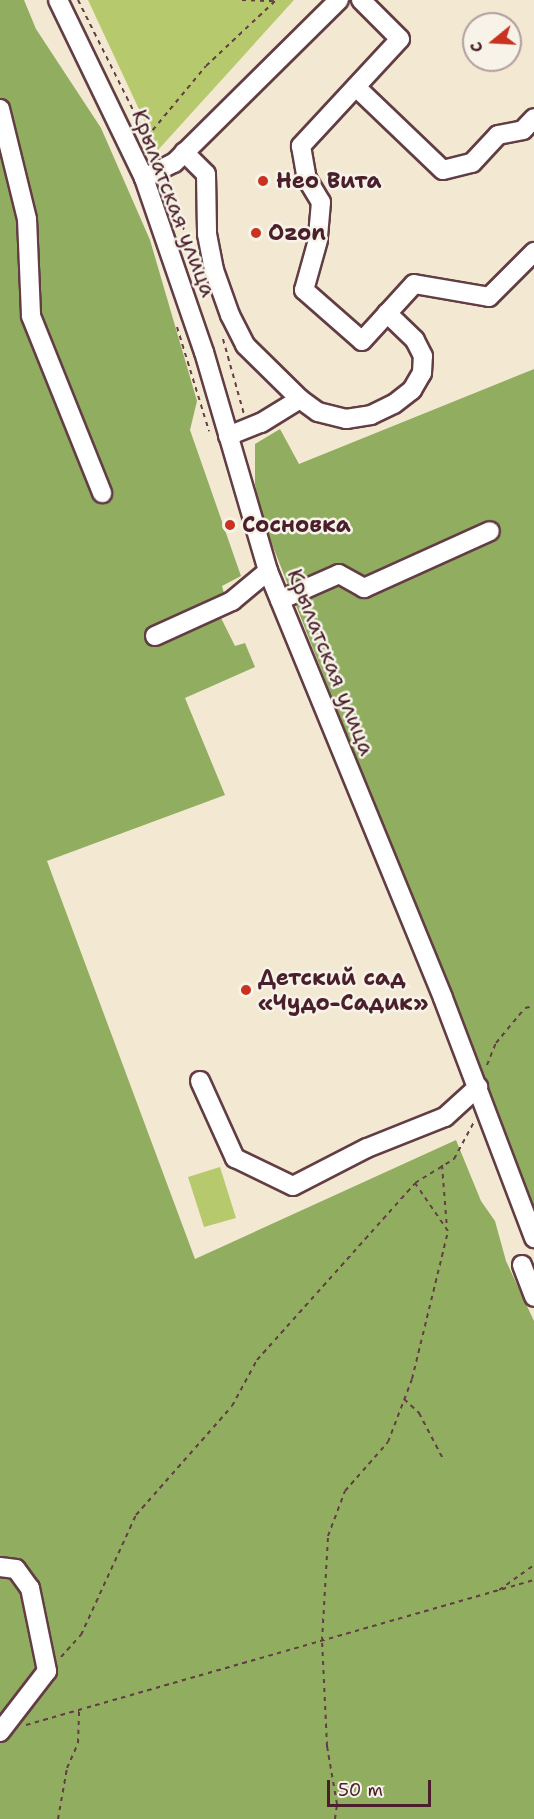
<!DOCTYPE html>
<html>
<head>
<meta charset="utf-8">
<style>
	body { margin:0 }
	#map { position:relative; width:534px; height:1819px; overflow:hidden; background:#f3e8d2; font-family:"Shantell Sans",sans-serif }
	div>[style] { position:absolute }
	.green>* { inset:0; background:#b7c96d }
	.forest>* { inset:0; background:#91ad60 }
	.path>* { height:2px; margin-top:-1px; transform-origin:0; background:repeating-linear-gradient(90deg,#633d44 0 4.5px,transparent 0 9px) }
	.roads { filter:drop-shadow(2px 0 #633d44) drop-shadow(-2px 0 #633d44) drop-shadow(0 2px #633d44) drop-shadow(0 -2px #633d44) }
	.minor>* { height:18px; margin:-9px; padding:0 9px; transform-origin:9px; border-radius:9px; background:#fff }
	.dots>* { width:16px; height:16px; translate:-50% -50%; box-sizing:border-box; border:3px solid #f7f3e8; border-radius:50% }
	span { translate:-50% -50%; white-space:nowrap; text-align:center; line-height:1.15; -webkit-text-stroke:5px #f7f3e8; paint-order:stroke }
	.poi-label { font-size:22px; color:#4a1f2b; font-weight:700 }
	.left { translate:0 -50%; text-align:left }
	.street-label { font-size:22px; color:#4a1f2b }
	.north { position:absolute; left:462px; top:12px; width:60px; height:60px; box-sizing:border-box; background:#f7f3e8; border:2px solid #b29e9c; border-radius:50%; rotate:252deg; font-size:16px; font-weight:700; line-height:24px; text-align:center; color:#4a1f2b }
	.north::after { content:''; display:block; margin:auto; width:21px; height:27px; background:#c8321e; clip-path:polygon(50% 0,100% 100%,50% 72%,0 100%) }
	.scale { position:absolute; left:327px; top:1780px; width:104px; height:27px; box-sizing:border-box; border:3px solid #4a1f2b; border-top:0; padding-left:8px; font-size:18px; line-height:21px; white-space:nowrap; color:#4a1f2b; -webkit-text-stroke:4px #f7f3e8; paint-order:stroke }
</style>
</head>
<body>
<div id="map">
	<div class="green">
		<i style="clip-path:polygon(88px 0,294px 0,158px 150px)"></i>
		<i style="clip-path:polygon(220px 1167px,236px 1218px,204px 1227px,188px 1177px)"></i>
	</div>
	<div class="forest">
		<i style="clip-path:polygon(0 0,24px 0,36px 29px,101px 128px,150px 240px,197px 401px,190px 430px,241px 576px,222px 586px,226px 600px,218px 612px,235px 646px,245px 643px,255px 667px,185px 698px,225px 795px,47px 861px,195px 1259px,456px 1140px,481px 1201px,495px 1221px,506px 1261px,534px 1321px,534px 1819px,0 1819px)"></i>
		<i style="clip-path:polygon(534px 369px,534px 1213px,261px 516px,255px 484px,255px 444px,280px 429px,299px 464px)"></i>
	</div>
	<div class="path">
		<i style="left:78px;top:0;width:174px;rotate:63.4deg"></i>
		<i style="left:242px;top:0;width:33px;rotate:2deg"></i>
		<i style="left:147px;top:137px;width:92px;rotate:-50.3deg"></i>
		<i style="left:206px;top:66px;width:96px;rotate:-43.3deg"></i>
		<i style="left:167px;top:183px;width:79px;rotate:70deg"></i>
		<i style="left:177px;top:327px;width:109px;rotate:72.9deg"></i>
		<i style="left:223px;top:339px;width:78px;rotate:74.4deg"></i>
		<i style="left:487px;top:1065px;width:24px;rotate:-68deg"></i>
		<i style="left:496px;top:1043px;width:45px;rotate:-50.4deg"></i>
		<i style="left:525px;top:1008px;width:9px;rotate:-13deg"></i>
		<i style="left:442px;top:1165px;width:63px;rotate:85.5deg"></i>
		<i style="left:404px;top:1399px;width:21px;rotate:43deg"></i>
		<i style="left:419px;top:1413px;width:50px;rotate:62.4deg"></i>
		<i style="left:499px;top:1590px;width:43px;rotate:-35.5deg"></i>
		<i style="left:61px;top:1657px;width:30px;rotate:-48deg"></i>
		<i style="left:81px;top:1635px;width:132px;rotate:-65.4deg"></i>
		<i style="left:136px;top:1515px;width:145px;rotate:-48.6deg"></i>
		<i style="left:232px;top:1406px;width:52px;rotate:-61.5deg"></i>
		<i style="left:257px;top:1360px;width:237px;rotate:-48.2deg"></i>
		<i style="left:415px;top:1183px;width:46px;rotate:-31.6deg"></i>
		<i style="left:454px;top:1159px;width:42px;rotate:-61.6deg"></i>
		<i style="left:26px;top:1725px;width:528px;rotate:-15.93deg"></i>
		<i style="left:58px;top:1819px;width:52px;rotate:-80deg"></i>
		<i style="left:67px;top:1768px;width:27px;rotate:-66deg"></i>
		<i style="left:78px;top:1743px;width:34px;rotate:-88deg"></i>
		<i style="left:335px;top:1819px;width:15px;rotate:-82deg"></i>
		<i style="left:337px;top:1804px;width:59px;rotate:-99.8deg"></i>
		<i style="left:327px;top:1746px;width:105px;rotate:-92.7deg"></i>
		<i style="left:322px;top:1641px;width:105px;rotate:-86.7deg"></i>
		<i style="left:328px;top:1536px;width:48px;rotate:-69.3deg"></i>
		<i style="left:345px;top:1491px;width:65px;rotate:-48.7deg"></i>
		<i style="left:388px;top:1442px;width:67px;rotate:-69.1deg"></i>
		<i style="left:412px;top:1379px;width:152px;rotate:-76.3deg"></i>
		<i style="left:448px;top:1231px;width:58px;rotate:-124.5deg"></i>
	</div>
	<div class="roads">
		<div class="minor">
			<i style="left:58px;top:0;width:198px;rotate:64.2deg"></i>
			<i style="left:144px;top:178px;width:184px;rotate:71deg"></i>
			<i style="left:204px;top:352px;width:228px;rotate:73.7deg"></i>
			<i style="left:268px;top:571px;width:461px;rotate:67.7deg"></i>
			<i style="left:443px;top:998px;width:257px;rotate:69.2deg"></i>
			<i style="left:361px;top:0;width:55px;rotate:45deg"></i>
			<i style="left:400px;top:39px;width:146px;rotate:132.8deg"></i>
			<i style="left:301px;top:146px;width:34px;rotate:80deg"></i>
			<i style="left:307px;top:179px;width:27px;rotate:59deg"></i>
			<i style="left:321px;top:202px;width:38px;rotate:95deg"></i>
			<i style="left:318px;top:240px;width:52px;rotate:105.6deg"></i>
			<i style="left:304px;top:290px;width:77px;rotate:41.3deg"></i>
			<i style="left:362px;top:341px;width:77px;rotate:-47.6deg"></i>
			<i style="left:414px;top:284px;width:76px;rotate:9.8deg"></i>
			<i style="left:489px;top:297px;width:64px;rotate:-45deg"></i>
			<i style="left:356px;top:87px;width:120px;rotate:43.7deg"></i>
			<i style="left:443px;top:170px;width:30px;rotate:-14deg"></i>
			<i style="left:472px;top:163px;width:38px;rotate:-47deg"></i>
			<i style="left:498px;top:135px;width:25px;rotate:-11deg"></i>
			<i style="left:523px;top:130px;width:16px;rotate:-47deg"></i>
			<i style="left:0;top:109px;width:113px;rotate:76.2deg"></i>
			<i style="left:27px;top:219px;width:97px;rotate:87.6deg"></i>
			<i style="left:31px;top:316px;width:191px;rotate:68.1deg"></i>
			<i style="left:184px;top:152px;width:31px;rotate:45deg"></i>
			<i style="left:206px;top:174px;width:60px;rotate:89deg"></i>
			<i style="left:207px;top:234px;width:37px;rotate:79deg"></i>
			<i style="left:214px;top:270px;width:48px;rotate:70.4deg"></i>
			<i style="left:230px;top:315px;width:34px;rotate:63deg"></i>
			<i style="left:245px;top:345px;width:77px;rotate:44.5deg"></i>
			<i style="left:300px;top:399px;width:22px;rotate:36deg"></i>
			<i style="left:318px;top:412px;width:29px;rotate:14deg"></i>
			<i style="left:346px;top:419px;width:25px;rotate:-9deg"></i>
			<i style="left:371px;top:415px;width:25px;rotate:-26deg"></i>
			<i style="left:394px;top:404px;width:23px;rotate:-38deg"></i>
			<i style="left:412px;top:390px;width:20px;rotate:-60deg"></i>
			<i style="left:422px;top:373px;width:17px;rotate:-87deg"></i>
			<i style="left:423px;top:356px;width:18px;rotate:-117deg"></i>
			<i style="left:415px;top:340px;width:39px;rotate:-136deg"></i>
			<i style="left:144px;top:178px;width:34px;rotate:-27deg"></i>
			<i style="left:174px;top:163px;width:232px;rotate:-44.7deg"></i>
			<i style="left:228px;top:436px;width:35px;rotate:-22deg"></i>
			<i style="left:261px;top:423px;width:46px;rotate:-31.6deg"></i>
			<i style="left:280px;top:600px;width:64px;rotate:-23.8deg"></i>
			<i style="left:339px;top:574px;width:29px;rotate:29deg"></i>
			<i style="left:364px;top:588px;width:138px;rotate:-24.3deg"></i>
			<i style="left:155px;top:636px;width:85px;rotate:-24.4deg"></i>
			<i style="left:232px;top:601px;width:47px;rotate:-39.8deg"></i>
			<i style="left:200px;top:1081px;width:85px;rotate:65.6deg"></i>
			<i style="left:235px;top:1158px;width:64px;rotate:25.8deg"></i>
			<i style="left:293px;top:1186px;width:83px;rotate:-27.2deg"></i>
			<i style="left:367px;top:1148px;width:84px;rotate:-21.7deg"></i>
			<i style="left:445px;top:1117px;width:45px;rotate:-42.3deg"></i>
			<i style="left:522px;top:1265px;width:34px;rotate:69deg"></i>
			<i style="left:0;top:1567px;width:16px;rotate:7deg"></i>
			<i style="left:16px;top:1569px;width:24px;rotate:54deg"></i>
			<i style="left:30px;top:1588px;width:85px;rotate:78.4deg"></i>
			<i style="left:47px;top:1671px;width:77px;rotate:127.6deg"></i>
		</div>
	</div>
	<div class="dots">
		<i style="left:263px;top:181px;background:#c8321e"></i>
		<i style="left:256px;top:233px;background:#c8321e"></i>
		<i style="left:230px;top:525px;background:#c8321e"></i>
		<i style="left:246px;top:990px;background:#c8321e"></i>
	</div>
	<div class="poi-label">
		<span class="left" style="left:276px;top:181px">Нео Вита</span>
		<span class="left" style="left:268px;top:233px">Ozon</span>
		<span class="left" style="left:242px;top:525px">Сосновка</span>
		<span class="left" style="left:258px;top:990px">Детский сад<br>«Чудо-Садик»</span>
	</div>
	<div class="street-label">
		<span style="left:174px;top:203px;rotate:69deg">Крылатская улица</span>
		<span style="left:331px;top:662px;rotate:68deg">Крылатская улица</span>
	</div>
	<div class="north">С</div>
	<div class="scale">50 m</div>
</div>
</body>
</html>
